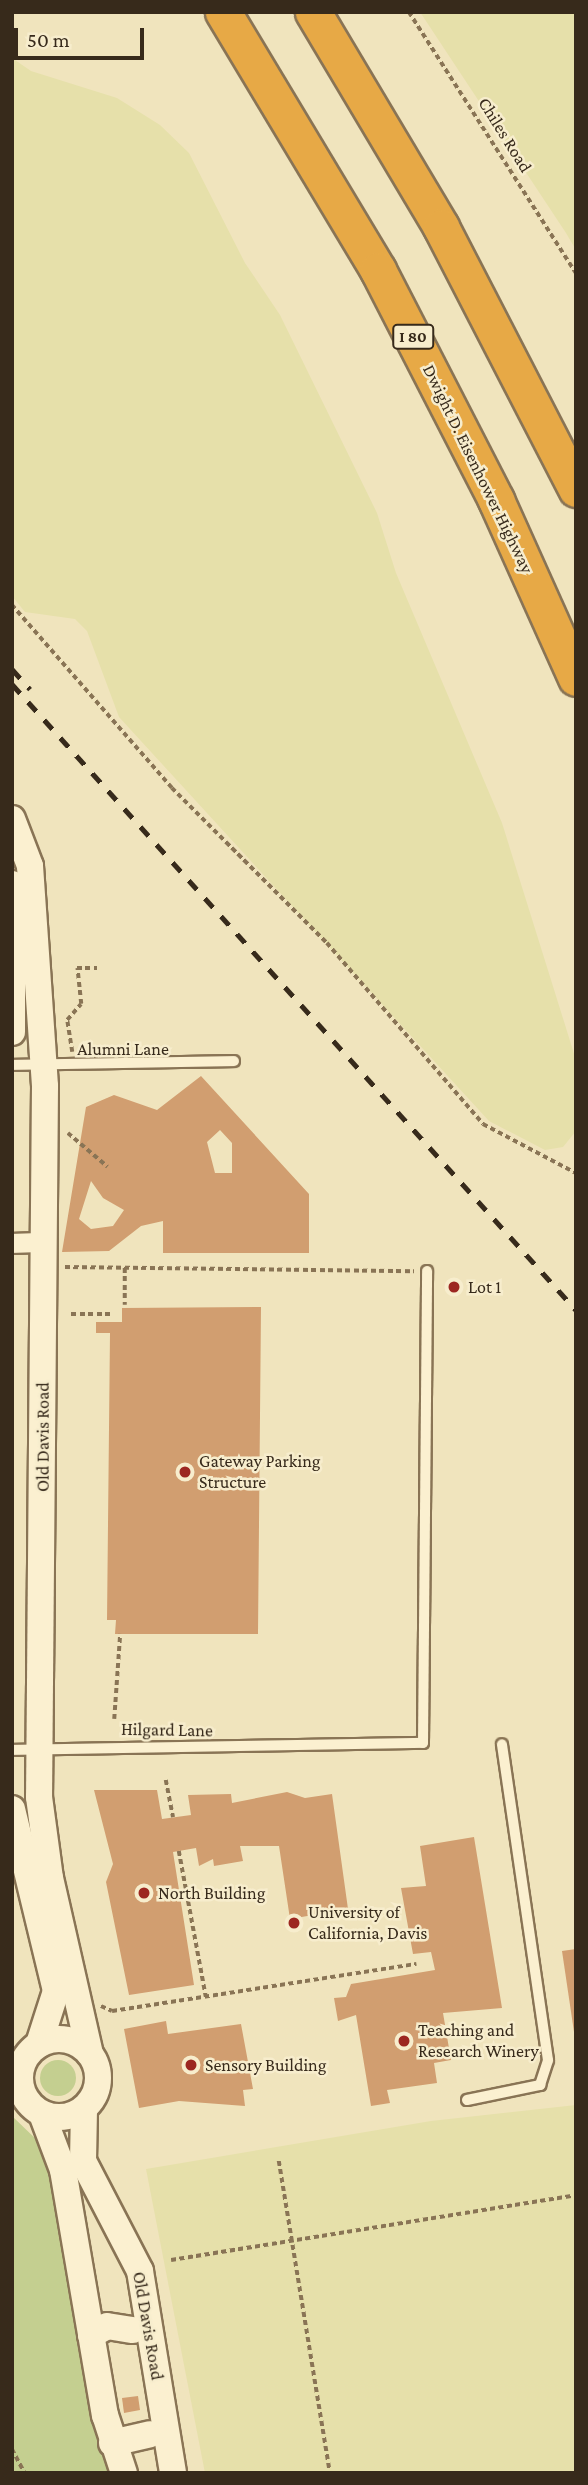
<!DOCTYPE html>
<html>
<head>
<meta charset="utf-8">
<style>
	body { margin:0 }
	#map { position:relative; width:588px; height:2485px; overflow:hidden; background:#f0e4bd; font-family:"Crimson Pro",serif }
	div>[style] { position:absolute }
	.farmland>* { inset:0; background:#e6e0aa }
	.green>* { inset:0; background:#c4cf90 }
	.round { border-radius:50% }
	.building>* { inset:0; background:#d19e70 }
	.path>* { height:3.5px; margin-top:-1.75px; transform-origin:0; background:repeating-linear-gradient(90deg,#897455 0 5px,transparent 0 8.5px) }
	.roads { filter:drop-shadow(2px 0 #897455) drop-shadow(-2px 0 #897455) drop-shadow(0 2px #897455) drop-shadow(0 -2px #897455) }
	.lane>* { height:10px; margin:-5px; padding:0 5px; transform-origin:5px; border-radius:5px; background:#fbf0d0 }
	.street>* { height:19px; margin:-9.5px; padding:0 9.5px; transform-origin:9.5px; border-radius:9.5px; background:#fbf0d0 }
	.secondary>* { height:26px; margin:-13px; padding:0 13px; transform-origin:13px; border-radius:13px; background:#fbf0d0 }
	.secondary>.ring { margin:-13px; padding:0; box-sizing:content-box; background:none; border:26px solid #fbf0d0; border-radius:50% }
	.highway>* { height:35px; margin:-17.5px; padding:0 17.5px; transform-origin:17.5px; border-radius:17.5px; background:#e7a946 }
	.rail>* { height:5px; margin-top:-2.5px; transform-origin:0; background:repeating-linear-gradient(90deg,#372a1b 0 12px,transparent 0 24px) }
	.dots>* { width:19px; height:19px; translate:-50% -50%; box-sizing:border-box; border:4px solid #f7edcd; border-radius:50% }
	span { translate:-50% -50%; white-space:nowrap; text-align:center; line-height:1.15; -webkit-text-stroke:5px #f7edcd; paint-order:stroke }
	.shield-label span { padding:2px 5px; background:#f7edcd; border:2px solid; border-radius:5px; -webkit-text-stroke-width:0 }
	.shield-label { font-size:16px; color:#372a1b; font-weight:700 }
	.street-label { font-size:18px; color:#372a1b }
	.poi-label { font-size:18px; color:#372a1b }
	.left { translate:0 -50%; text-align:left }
	.frame { position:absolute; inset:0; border:14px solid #372a1b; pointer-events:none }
	.scale { position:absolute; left:14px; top:28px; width:130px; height:32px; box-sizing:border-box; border:4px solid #372a1b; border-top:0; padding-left:9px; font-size:21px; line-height:24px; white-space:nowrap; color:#372a1b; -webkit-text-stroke:5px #f7edcd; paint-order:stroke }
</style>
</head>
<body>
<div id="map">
	<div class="farmland">
		<i style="clip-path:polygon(420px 12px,576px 12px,576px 250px,566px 233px)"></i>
		<i style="clip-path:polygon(12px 58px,31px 71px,117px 98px,160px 125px,189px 153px,245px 263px,280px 315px,377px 513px,396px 573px,502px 823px,576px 1060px,576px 1131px,563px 1147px,545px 1150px,489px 1121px,119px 717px,87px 631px,75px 619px,25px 612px,12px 596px)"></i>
		<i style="clip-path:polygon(576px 2105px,576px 2473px,205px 2473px,146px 2169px,431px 2121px)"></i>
	</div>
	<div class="green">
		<i class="round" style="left:40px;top:2060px;width:36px;height:36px"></i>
		<i style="clip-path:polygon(12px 2116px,39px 2142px,49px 2165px,93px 2425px,110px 2473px,12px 2473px)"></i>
	</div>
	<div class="building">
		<i style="clip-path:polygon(evenodd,201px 1076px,309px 1194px,309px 1253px,163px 1253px,163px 1221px,141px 1226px,109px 1251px,62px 1252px,86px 1107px,114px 1095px,157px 1110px,201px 1076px,220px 1130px,232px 1143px,232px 1173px,215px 1173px,207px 1142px,220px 1130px,201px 1076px,91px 1181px,103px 1198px,124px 1210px,113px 1226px,91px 1229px,79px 1219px,91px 1181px)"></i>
		<i style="clip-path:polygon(261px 1307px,258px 1634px,115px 1634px,116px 1620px,107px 1620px,110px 1333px,96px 1333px,96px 1322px,122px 1322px,122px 1308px)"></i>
		<i style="clip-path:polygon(94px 1790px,157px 1790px,162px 1819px,191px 1815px,188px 1795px,231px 1794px,232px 1803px,287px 1792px,305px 1798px,332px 1794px,348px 1909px,290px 1919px,279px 1846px,240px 1846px,243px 1861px,214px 1866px,213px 1859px,199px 1866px,196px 1848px,173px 1852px,194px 1985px,129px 1995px,106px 1882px,113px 1864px)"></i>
		<i style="clip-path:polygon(474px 1837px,502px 2008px,443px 2013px,451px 2060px,434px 2063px,437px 2083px,387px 2090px,390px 2103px,371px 2106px,356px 2015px,338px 2021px,334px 1998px,346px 1997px,351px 1984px,435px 1970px,431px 1952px,413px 1954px,401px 1888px,426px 1886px,420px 1846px)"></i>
		<i style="clip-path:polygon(576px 1949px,576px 2032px,574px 2032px,562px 1951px)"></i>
		<i style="clip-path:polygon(166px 2021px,168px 2034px,241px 2024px,253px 2089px,243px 2090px,245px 2106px,179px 2101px,139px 2108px,124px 2029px)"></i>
		<i style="clip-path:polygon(138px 2396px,140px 2410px,124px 2413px,122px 2398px)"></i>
	</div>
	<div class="path">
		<i style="left:409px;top:12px;width:310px;rotate:57.4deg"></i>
		<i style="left:12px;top:605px;width:243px;rotate:48.8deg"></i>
		<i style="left:172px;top:788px;width:219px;rotate:45deg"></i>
		<i style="left:327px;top:943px;width:239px;rotate:49.2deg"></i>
		<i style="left:483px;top:1124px;width:105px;rotate:27.8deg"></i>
		<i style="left:72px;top:1052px;width:32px;rotate:-99deg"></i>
		<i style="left:67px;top:1020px;width:21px;rotate:-49deg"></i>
		<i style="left:81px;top:1004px;width:36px;rotate:-96deg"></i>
		<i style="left:77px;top:968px;width:20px"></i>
		<i style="left:68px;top:1133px;width:52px;rotate:40.4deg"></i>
		<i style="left:65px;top:1267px;width:349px;rotate:0.7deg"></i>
		<i style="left:125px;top:1268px;width:37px;rotate:90deg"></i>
		<i style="left:71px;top:1314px;width:39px"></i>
		<i style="left:114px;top:1719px;width:85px;rotate:-86deg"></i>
		<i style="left:166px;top:1780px;width:38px;rotate:79deg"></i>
		<i style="left:179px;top:1851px;width:148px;rotate:79.5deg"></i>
		<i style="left:101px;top:2006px;width:12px;rotate:24deg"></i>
		<i style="left:112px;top:2011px;width:308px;rotate:-8.8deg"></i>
		<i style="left:279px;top:2161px;width:316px;rotate:80.7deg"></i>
		<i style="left:171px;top:2260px;width:410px;rotate:-9.1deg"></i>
		<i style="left:12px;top:2449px;width:27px;rotate:62deg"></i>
	</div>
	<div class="roads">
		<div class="lane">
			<i style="left:12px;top:1065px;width:222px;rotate:-1deg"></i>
			<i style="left:12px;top:1750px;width:411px;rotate:-1deg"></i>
			<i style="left:423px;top:1743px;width:472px;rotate:-89.5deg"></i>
			<i style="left:467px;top:2100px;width:75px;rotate:-11.6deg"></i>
			<i style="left:540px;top:2085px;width:26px;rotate:-72deg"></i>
			<i style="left:548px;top:2060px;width:319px;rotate:-98.3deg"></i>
		</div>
		<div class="street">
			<i style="left:12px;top:1243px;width:32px;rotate:-2deg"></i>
		</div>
		<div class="secondary">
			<i style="left:12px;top:819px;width:50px;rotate:69deg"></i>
			<i style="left:30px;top:866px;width:221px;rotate:86.1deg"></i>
			<i style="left:45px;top:1086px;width:711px;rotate:90.48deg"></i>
			<i style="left:39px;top:1797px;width:82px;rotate:82.3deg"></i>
			<i style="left:50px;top:1878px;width:180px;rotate:77.2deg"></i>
			<i style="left:12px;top:884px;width:148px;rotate:90deg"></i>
			<i style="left:12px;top:1809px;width:187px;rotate:76.4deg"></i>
			<i style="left:56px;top:1991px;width:56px;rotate:107.8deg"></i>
			<i class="ring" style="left:20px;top:2039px;width:52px;height:52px"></i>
			<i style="left:84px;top:2109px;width:52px;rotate:91.1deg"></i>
			<i style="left:83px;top:2161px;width:124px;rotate:62.6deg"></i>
			<i style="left:140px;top:2271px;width:205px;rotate:80.7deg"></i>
			<i style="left:42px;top:2114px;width:60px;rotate:69.4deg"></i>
			<i style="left:63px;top:2170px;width:249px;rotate:80.3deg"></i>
			<i style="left:105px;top:2415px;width:61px;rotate:71.9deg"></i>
			<i style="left:91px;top:2335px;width:18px;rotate:-29deg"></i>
			<i style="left:107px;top:2326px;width:26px;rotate:9deg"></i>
			<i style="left:112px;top:2443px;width:39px;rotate:-13deg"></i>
		</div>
		<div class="highway">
			<i style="left:223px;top:12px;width:301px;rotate:59deg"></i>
			<i style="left:378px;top:270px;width:259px;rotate:62.8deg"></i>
			<i style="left:496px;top:500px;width:195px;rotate:65.8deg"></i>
			<i style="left:313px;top:12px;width:250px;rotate:59.2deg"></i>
			<i style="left:441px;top:227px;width:295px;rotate:62.7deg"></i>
		</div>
	</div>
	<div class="rail">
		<i style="left:12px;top:669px;width:27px;rotate:48deg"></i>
		<i style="left:12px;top:684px;width:843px;rotate:47.98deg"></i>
	</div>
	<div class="dots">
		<i style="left:454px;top:1287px;background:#9c2721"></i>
		<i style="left:185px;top:1472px;background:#9c2721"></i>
		<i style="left:144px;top:1893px;background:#9c2721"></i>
		<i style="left:294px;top:1923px;background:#9c2721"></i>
		<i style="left:404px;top:2041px;background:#9c2721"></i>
		<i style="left:191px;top:2065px;background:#9c2721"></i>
	</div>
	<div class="shield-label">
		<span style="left:413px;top:337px">I 80</span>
	</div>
	<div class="street-label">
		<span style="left:505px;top:135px;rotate:58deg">Chiles Road</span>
		<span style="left:478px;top:469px;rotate:64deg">Dwight D. Eisenhower Highway</span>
		<span style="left:123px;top:1049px">Alumni Lane</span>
		<span style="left:43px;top:1437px;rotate:-90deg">Old Davis Road</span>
		<span style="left:167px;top:1730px;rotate:1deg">Hilgard Lane</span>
		<span style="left:148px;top:2326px;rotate:80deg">Old Davis Road</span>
	</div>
	<div class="poi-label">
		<span class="left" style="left:468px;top:1287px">Lot 1</span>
		<span class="left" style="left:199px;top:1472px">Gateway Parking<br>Structure</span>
		<span class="left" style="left:158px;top:1893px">North Building</span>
		<span class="left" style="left:308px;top:1923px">University of<br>California, Davis</span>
		<span class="left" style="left:418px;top:2041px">Teaching and<br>Research Winery</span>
		<span class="left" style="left:205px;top:2065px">Sensory Building</span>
	</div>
	<div class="frame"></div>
	<div class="scale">50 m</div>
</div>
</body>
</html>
